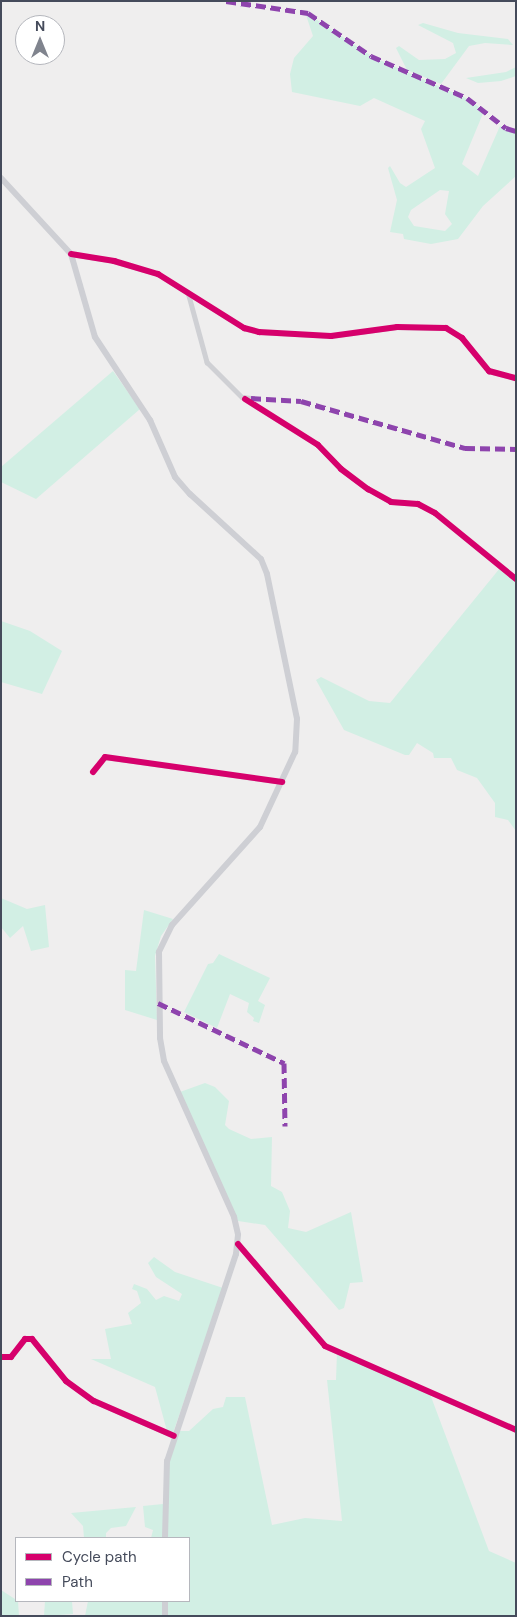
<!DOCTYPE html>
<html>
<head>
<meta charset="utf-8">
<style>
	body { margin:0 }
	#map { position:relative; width:517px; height:1617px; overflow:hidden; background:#efeeee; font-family:"DM Sans",sans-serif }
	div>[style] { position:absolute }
	.green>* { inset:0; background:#d2efe4 }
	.minor>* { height:4.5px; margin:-2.25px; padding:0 2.25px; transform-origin:2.25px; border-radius:2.25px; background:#cfd0d4 }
	.secondary>* { height:6px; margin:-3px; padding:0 3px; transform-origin:3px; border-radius:3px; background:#cecfd4 }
	.quiet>* { height:5px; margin-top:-2.5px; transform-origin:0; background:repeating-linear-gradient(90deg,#8e44ad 0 10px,transparent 0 15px) }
	.cycleway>* { height:6px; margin:-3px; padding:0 3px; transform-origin:3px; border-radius:3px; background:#d6006c }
	span { translate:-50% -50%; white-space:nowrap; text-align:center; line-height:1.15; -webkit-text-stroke:4px #fff; paint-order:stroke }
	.frame { position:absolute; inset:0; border:2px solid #454b5b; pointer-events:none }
	.legend { position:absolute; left:15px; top:1537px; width:175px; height:65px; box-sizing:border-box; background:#fff; border:1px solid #b5b7bd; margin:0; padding:6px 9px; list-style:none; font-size:15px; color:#454b5b }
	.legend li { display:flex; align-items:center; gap:10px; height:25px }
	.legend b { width:25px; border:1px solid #b5b7bd }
	.north { position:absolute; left:15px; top:15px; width:50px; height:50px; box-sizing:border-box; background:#fff; border:1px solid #b5b7bd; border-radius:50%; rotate:0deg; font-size:14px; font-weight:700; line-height:20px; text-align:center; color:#454b5b }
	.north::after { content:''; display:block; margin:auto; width:18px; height:22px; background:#80848e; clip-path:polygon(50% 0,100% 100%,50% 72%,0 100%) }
</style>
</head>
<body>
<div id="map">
	<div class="green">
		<i style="clip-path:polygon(evenodd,305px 12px,373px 57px,470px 100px,484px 111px,462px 164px,478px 176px,500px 126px,516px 132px,516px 176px,483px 206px,458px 239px,431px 244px,404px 239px,403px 234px,390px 232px,397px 200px,388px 168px,390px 166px,400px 183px,406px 187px,435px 168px,421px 129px,425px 121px,374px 98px,360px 106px,292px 92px,290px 74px,294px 58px,313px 36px,305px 12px,440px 190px,449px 191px,445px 214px,452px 224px,445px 231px,414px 226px,408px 217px,411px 210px,440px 190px)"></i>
		<i style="clip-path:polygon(423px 23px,458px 33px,508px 39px,513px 45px,485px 43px,469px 46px,441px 84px,407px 70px,396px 48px,399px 46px,419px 60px,445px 59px,456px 53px,453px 43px,418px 25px)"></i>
		<i style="clip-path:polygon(516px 67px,516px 76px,501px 81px,478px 83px,466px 78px,506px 72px)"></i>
		<i style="clip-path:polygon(113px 371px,140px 409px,36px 499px,1px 482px,1px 467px)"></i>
		<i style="clip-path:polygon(500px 568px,516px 581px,516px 831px,508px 820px,495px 817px,495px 803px,477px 778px,457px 770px,451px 758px,434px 758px,433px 753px,417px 743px,409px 755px,405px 755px,344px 730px,316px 680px,321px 677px,369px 701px,390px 703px)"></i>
		<i style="clip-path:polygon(1px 621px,30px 631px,62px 651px,42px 694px,1px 682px)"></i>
		<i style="clip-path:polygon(1px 898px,27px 909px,45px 905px,49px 947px,31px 951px,23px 926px,10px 938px,1px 927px)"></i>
		<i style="clip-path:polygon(144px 910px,173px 919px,161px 936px,155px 956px,157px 1020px,125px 1010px,125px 970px,136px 971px)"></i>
		<i style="clip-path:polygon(219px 954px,270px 978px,258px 1001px,265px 1005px,259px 1023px,253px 1021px,254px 1018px,247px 1012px,249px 1003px,230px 994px,217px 1028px,184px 1012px,208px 964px,213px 963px)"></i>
		<i style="clip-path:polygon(205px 1083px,215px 1087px,229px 1101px,225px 1125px,229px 1129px,251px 1139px,272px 1137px,271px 1186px,282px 1192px,290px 1211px,288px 1228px,306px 1232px,351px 1212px,363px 1282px,350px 1283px,344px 1308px,339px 1310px,265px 1225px,238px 1221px,180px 1092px)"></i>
		<i style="clip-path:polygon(154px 1257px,175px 1272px,223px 1288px,173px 1433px,167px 1431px,155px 1387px,91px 1359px,111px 1359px,105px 1329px,132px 1324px,128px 1313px,141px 1303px,137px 1291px,132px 1289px,134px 1284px,147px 1289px,156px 1300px,164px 1296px,179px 1301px,182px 1294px,156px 1277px,148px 1263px)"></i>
		<i style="clip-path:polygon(337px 1352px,430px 1394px,489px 1551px,516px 1563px,516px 1616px,167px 1616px,167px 1601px,189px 1601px,189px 1538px,167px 1538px,167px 1468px,179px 1431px,189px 1431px,213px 1409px,223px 1407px,226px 1397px,245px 1397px,272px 1525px,305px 1518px,342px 1521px,327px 1380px,336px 1380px)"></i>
		<i style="clip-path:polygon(163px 1504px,163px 1538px,151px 1538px,153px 1530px,145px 1527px,143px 1506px)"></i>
		<i style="clip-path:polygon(136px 1507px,126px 1526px,111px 1528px,106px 1533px,106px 1538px,84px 1538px,83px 1526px,71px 1513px)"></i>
		<i style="clip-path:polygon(1px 1590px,18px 1601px,19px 1616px,1px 1616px)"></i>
		<i style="clip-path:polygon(45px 1601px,72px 1601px,73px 1614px,44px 1616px)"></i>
		<i style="clip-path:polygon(88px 1601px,163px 1601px,163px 1616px,85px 1616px)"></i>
	</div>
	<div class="minor">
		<i style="left:71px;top:254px;width:44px;rotate:9.2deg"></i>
		<i style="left:114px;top:261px;width:46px;rotate:16.5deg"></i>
		<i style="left:158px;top:274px;width:102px;rotate:32.1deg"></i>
		<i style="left:244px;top:328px;width:16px;rotate:15deg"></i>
		<i style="left:259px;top:332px;width:72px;rotate:3.2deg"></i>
		<i style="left:331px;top:336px;width:67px;rotate:-7.8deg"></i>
		<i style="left:397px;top:327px;width:49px;rotate:1.2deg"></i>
		<i style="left:446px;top:328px;width:19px;rotate:32deg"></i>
		<i style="left:462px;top:338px;width:43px;rotate:50.7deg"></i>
		<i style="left:489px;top:371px;width:28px;rotate:15deg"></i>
		<i style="left:188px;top:292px;width:73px;rotate:74.8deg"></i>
		<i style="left:207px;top:362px;width:49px;rotate:45deg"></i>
		<i style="left:242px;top:397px;width:9px;rotate:6deg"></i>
		<i style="left:245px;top:399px;width:86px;rotate:32.2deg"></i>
		<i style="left:318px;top:445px;width:33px;rotate:46deg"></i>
		<i style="left:341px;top:469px;width:34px;rotate:37deg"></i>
		<i style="left:368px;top:489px;width:26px;rotate:29deg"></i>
		<i style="left:391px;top:502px;width:27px;rotate:4deg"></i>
		<i style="left:418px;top:504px;width:19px;rotate:28deg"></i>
		<i style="left:435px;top:513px;width:104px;rotate:39.2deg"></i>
		<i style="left:93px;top:772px;width:19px;rotate:-51deg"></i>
		<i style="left:105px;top:757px;width:179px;rotate:8deg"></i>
		<i style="left:238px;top:1244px;width:134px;rotate:49.5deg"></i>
		<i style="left:325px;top:1346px;width:209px;rotate:23.7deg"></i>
		<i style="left:1px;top:1357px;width:10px"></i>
		<i style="left:11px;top:1357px;width:23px;rotate:-52deg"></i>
		<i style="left:25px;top:1339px;width:7px"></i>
		<i style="left:32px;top:1339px;width:54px;rotate:51deg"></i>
		<i style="left:66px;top:1381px;width:34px;rotate:36deg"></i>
		<i style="left:94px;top:1401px;width:87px;rotate:23.6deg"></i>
	</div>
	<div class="secondary">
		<i style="left:1px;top:178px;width:103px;rotate:47.4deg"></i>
		<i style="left:71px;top:254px;width:86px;rotate:73.9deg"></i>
		<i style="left:95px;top:337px;width:100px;rotate:56.5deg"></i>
		<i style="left:150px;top:420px;width:62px;rotate:66.3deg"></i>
		<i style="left:175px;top:477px;width:23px;rotate:49deg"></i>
		<i style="left:190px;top:494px;width:96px;rotate:42.5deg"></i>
		<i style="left:261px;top:559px;width:16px;rotate:68deg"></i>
		<i style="left:267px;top:574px;width:148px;rotate:78.3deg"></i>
		<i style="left:297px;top:719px;width:33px;rotate:93deg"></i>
		<i style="left:295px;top:752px;width:83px;rotate:115deg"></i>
		<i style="left:260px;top:827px;width:132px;rotate:131.9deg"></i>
		<i style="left:172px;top:925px;width:30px;rotate:116deg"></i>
		<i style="left:159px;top:952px;width:86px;rotate:89.3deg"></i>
		<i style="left:160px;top:1038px;width:23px;rotate:80deg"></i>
		<i style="left:164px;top:1061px;width:171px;rotate:65.8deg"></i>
		<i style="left:234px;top:1217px;width:18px;rotate:77deg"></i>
		<i style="left:238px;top:1235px;width:19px;rotate:96deg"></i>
		<i style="left:236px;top:1254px;width:218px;rotate:108.4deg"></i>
		<i style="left:167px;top:1461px;width:77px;rotate:91.5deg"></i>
		<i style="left:165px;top:1601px;width:15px;rotate:90deg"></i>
	</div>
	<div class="quiet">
		<i style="left:226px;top:1px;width:83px;rotate:8.3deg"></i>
		<i style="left:308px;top:13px;width:76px;rotate:34.3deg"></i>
		<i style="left:371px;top:56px;width:105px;rotate:23.6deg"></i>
		<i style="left:467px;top:98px;width:49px;rotate:37.6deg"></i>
		<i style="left:506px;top:128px;width:10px;rotate:17deg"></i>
		<i style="left:251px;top:398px;width:50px;rotate:3.4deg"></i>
		<i style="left:301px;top:401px;width:171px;rotate:16deg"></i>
		<i style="left:465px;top:448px;width:51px;rotate:1.1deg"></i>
		<i style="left:158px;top:1003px;width:140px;rotate:25.5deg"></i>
		<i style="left:284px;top:1063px;width:63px;rotate:89.1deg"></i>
	</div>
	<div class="cycleway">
		<i style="left:71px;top:254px;width:44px;rotate:9.2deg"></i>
		<i style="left:114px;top:261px;width:46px;rotate:16.5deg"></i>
		<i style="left:158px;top:274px;width:102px;rotate:32.1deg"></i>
		<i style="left:244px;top:328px;width:16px;rotate:15deg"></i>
		<i style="left:259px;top:332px;width:72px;rotate:3.2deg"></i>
		<i style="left:331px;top:336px;width:67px;rotate:-7.8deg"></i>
		<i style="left:397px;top:327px;width:49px;rotate:1.2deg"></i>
		<i style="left:446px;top:328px;width:19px;rotate:32deg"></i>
		<i style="left:462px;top:338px;width:43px;rotate:50.7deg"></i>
		<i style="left:489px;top:371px;width:28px;rotate:15deg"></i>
		<i style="left:245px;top:399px;width:86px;rotate:32.2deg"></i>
		<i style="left:318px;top:445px;width:33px;rotate:46deg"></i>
		<i style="left:341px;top:469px;width:34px;rotate:37deg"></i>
		<i style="left:368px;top:489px;width:26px;rotate:29deg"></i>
		<i style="left:391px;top:502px;width:27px;rotate:4deg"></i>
		<i style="left:418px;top:504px;width:19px;rotate:28deg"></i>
		<i style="left:435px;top:513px;width:104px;rotate:39.2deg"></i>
		<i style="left:93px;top:772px;width:19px;rotate:-51deg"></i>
		<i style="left:105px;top:757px;width:179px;rotate:8deg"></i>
		<i style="left:238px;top:1244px;width:134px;rotate:49.5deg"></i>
		<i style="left:325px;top:1346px;width:209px;rotate:23.7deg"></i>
		<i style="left:1px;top:1357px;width:10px"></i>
		<i style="left:11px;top:1357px;width:23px;rotate:-52deg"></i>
		<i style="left:25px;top:1339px;width:7px"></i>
		<i style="left:32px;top:1339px;width:54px;rotate:51deg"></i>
		<i style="left:66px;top:1381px;width:34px;rotate:36deg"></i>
		<i style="left:94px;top:1401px;width:87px;rotate:23.6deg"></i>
	</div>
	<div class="frame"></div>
	<ul class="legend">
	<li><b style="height:6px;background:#d6006c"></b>Cycle path</li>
	<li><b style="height:6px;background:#8e44ad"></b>Path</li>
	</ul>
	<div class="north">N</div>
</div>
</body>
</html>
